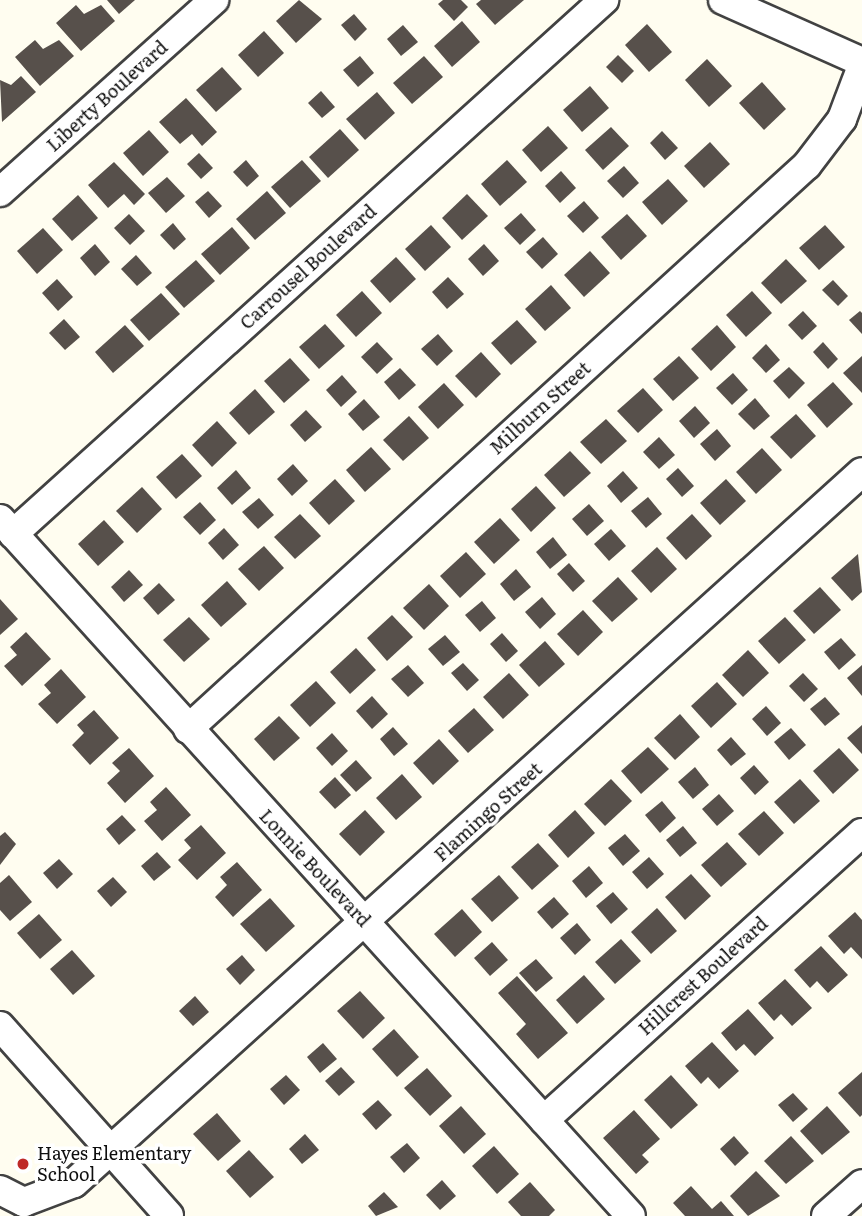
<!DOCTYPE html>
<html>
<head>
<meta charset="utf-8">
<style>
	body { margin:0 }
	#map { position:relative; width:862px; height:1216px; overflow:hidden; background:#fffdf0; font-family:Literata,serif }
	div>[style] { position:absolute }
	.building>* { inset:0; background:#57504b }
	.roads { filter:drop-shadow(2px 0 #424242) drop-shadow(-2px 0 #424242) drop-shadow(0 2px #424242) drop-shadow(0 -2px #424242) }
	.minor>* { height:28px; margin:-14px; padding:0 14px; transform-origin:14px; border-radius:14px; background:#fff }
	.dots>* { width:19px; height:19px; translate:-50% -50%; box-sizing:border-box; border:4px solid #fff; border-radius:50% }
	span { translate:-50% -50%; white-space:nowrap; text-align:center; line-height:1.15; -webkit-text-stroke:7px #fff; paint-order:stroke }
	.street-label { font-size:18px; color:#0f0f0f }
	.poi-label { font-size:18px; color:#0f0f0f }
	.left { translate:0 -50%; text-align:left }
</style>
</head>
<body>
<div id="map">
	<div class="building">
		<i style="clip-path:polygon(107px 0,135px 0,119px 14px)"></i>
		<i style="clip-path:polygon(299px 0,322px 19px,296px 43px,276px 21px)"></i>
		<i style="clip-path:polygon(443px 0,461px 0,468px 7px,454px 21px,438px 4px)"></i>
		<i style="clip-path:polygon(481px 0,524px 0,495px 25px,476px 4px)"></i>
		<i style="clip-path:polygon(76px 5px,84px 14px,101px 5px,115px 21px,81px 51px,56px 23px)"></i>
		<i style="clip-path:polygon(354px 14px,367px 29px,355px 41px,341px 25px)"></i>
		<i style="clip-path:polygon(462px 21px,480px 42px,452px 67px,434px 46px)"></i>
		<i style="clip-path:polygon(647px 24px,672px 52px,649px 72px,625px 45px)"></i>
		<i style="clip-path:polygon(403px 25px,418px 42px,401px 56px,387px 39px)"></i>
		<i style="clip-path:polygon(264px 31px,284px 53px,258px 77px,238px 55px)"></i>
		<i style="clip-path:polygon(35px 40px,43px 49px,59px 40px,74px 56px,40px 86px,15px 57px)"></i>
		<i style="clip-path:polygon(618px 55px,634px 71px,622px 83px,606px 67px)"></i>
		<i style="clip-path:polygon(360px 56px,374px 73px,358px 87px,343px 70px)"></i>
		<i style="clip-path:polygon(424px 56px,443px 77px,412px 104px,393px 83px)"></i>
		<i style="clip-path:polygon(707px 59px,732px 86px,709px 107px,685px 80px)"></i>
		<i style="clip-path:polygon(222px 67px,242px 89px,216px 112px,196px 90px)"></i>
		<i style="clip-path:polygon(21px 76px,36px 92px,2px 122px,0 80px,11px 85px)"></i>
		<i style="clip-path:polygon(762px 82px,786px 109px,764px 130px,739px 103px)"></i>
		<i style="clip-path:polygon(590px 86px,609px 108px,582px 132px,563px 110px)"></i>
		<i style="clip-path:polygon(321px 91px,335px 107px,322px 118px,308px 103px)"></i>
		<i style="clip-path:polygon(377px 92px,395px 113px,365px 140px,346px 119px)"></i>
		<i style="clip-path:polygon(186px 98px,217px 132px,202px 146px,192px 134px,180px 144px,159px 122px)"></i>
		<i style="clip-path:polygon(548px 126px,568px 148px,541px 172px,522px 150px)"></i>
		<i style="clip-path:polygon(611px 127px,629px 146px,603px 170px,585px 150px)"></i>
		<i style="clip-path:polygon(340px 129px,359px 150px,328px 178px,309px 157px)"></i>
		<i style="clip-path:polygon(149px 130px,169px 152px,143px 176px,123px 153px)"></i>
		<i style="clip-path:polygon(662px 131px,678px 148px,665px 160px,650px 143px)"></i>
		<i style="clip-path:polygon(710px 142px,730px 164px,704px 188px,684px 166px)"></i>
		<i style="clip-path:polygon(199px 153px,213px 168px,201px 179px,187px 164px)"></i>
		<i style="clip-path:polygon(246px 160px,259px 176px,247px 187px,233px 172px)"></i>
		<i style="clip-path:polygon(302px 160px,321px 181px,290px 208px,271px 187px)"></i>
		<i style="clip-path:polygon(507px 160px,527px 182px,500px 206px,481px 184px)"></i>
		<i style="clip-path:polygon(114px 162px,145px 194px,134px 205px,124px 194px,108px 208px,88px 185px)"></i>
		<i style="clip-path:polygon(624px 166px,639px 183px,623px 198px,607px 181px)"></i>
		<i style="clip-path:polygon(561px 171px,576px 188px,560px 203px,545px 186px)"></i>
		<i style="clip-path:polygon(167px 177px,185px 196px,166px 213px,148px 193px)"></i>
		<i style="clip-path:polygon(668px 179px,688px 201px,662px 225px,642px 202px)"></i>
		<i style="clip-path:polygon(208px 191px,222px 206px,209px 218px,195px 202px)"></i>
		<i style="clip-path:polygon(267px 191px,286px 213px,255px 240px,236px 219px)"></i>
		<i style="clip-path:polygon(467px 194px,488px 216px,462px 240px,442px 218px)"></i>
		<i style="clip-path:polygon(78px 195px,98px 218px,72px 241px,52px 219px)"></i>
		<i style="clip-path:polygon(584px 201px,599px 218px,583px 233px,567px 216px)"></i>
		<i style="clip-path:polygon(521px 213px,536px 230px,520px 245px,504px 228px)"></i>
		<i style="clip-path:polygon(129px 214px,145px 231px,130px 245px,114px 228px)"></i>
		<i style="clip-path:polygon(627px 214px,647px 236px,621px 260px,601px 237px)"></i>
		<i style="clip-path:polygon(173px 223px,186px 239px,174px 250px,160px 235px)"></i>
		<i style="clip-path:polygon(431px 225px,451px 247px,425px 271px,405px 249px)"></i>
		<i style="clip-path:polygon(825px 225px,845px 247px,819px 270px,799px 248px)"></i>
		<i style="clip-path:polygon(232px 227px,250px 248px,220px 275px,201px 254px)"></i>
		<i style="clip-path:polygon(43px 228px,63px 250px,37px 274px,17px 251px)"></i>
		<i style="clip-path:polygon(543px 237px,558px 254px,542px 269px,526px 252px)"></i>
		<i style="clip-path:polygon(95px 244px,110px 262px,95px 276px,80px 258px)"></i>
		<i style="clip-path:polygon(484px 244px,499px 261px,483px 276px,468px 259px)"></i>
		<i style="clip-path:polygon(590px 251px,610px 273px,584px 297px,564px 275px)"></i>
		<i style="clip-path:polygon(136px 255px,152px 273px,137px 286px,121px 269px)"></i>
		<i style="clip-path:polygon(396px 257px,416px 279px,390px 303px,370px 281px)"></i>
		<i style="clip-path:polygon(786px 259px,807px 281px,781px 304px,761px 283px)"></i>
		<i style="clip-path:polygon(196px 260px,215px 281px,184px 308px,165px 287px)"></i>
		<i style="clip-path:polygon(448px 277px,464px 294px,447px 309px,432px 292px)"></i>
		<i style="clip-path:polygon(57px 279px,73px 297px,58px 311px,42px 293px)"></i>
		<i style="clip-path:polygon(833px 280px,848px 296px,838px 306px,822px 290px)"></i>
		<i style="clip-path:polygon(551px 285px,571px 308px,545px 331px,525px 309px)"></i>
		<i style="clip-path:polygon(362px 291px,382px 313px,356px 337px,336px 315px)"></i>
		<i style="clip-path:polygon(752px 291px,772px 313px,746px 337px,726px 315px)"></i>
		<i style="clip-path:polygon(161px 293px,180px 314px,149px 341px,130px 320px)"></i>
		<i style="clip-path:polygon(803px 311px,817px 326px,802px 340px,788px 325px)"></i>
		<i style="clip-path:polygon(860px 311px,862px 313px,862px 334px,849px 320px)"></i>
		<i style="clip-path:polygon(64px 319px,80px 337px,65px 350px,49px 333px)"></i>
		<i style="clip-path:polygon(517px 320px,537px 342px,511px 365px,491px 343px)"></i>
		<i style="clip-path:polygon(325px 324px,345px 346px,319px 369px,299px 347px)"></i>
		<i style="clip-path:polygon(125px 325px,144px 346px,113px 373px,95px 352px)"></i>
		<i style="clip-path:polygon(717px 325px,736px 347px,711px 371px,691px 349px)"></i>
		<i style="clip-path:polygon(438px 334px,453px 351px,437px 366px,421px 349px)"></i>
		<i style="clip-path:polygon(377px 342px,393px 359px,377px 374px,361px 357px)"></i>
		<i style="clip-path:polygon(823px 342px,838px 359px,828px 369px,813px 352px)"></i>
		<i style="clip-path:polygon(766px 344px,780px 360px,766px 373px,752px 358px)"></i>
		<i style="clip-path:polygon(481px 352px,501px 374px,476px 398px,455px 376px)"></i>
		<i style="clip-path:polygon(679px 356px,699px 378px,673px 401px,653px 379px)"></i>
		<i style="clip-path:polygon(862px 356px,862px 393px,843px 373px)"></i>
		<i style="clip-path:polygon(290px 358px,310px 380px,284px 403px,264px 381px)"></i>
		<i style="clip-path:polygon(789px 367px,805px 383px,789px 399px,773px 381px)"></i>
		<i style="clip-path:polygon(400px 368px,416px 385px,399px 400px,384px 382px)"></i>
		<i style="clip-path:polygon(733px 373px,748px 390px,732px 405px,716px 388px)"></i>
		<i style="clip-path:polygon(342px 375px,357px 392px,341px 407px,326px 390px)"></i>
		<i style="clip-path:polygon(833px 382px,853px 404px,827px 428px,807px 405px)"></i>
		<i style="clip-path:polygon(444px 383px,464px 405px,438px 429px,418px 407px)"></i>
		<i style="clip-path:polygon(643px 388px,663px 410px,638px 433px,617px 411px)"></i>
		<i style="clip-path:polygon(255px 389px,275px 412px,249px 435px,229px 413px)"></i>
		<i style="clip-path:polygon(755px 398px,770px 416px,754px 430px,738px 414px)"></i>
		<i style="clip-path:polygon(364px 399px,380px 417px,363px 431px,348px 414px)"></i>
		<i style="clip-path:polygon(695px 406px,710px 423px,694px 438px,679px 421px)"></i>
		<i style="clip-path:polygon(306px 410px,322px 427px,305px 442px,290px 425px)"></i>
		<i style="clip-path:polygon(796px 414px,816px 436px,791px 459px,770px 437px)"></i>
		<i style="clip-path:polygon(409px 416px,429px 438px,403px 461px,383px 440px)"></i>
		<i style="clip-path:polygon(606px 419px,627px 441px,601px 464px,580px 442px)"></i>
		<i style="clip-path:polygon(217px 421px,237px 443px,212px 467px,192px 445px)"></i>
		<i style="clip-path:polygon(717px 429px,731px 446px,715px 461px,700px 444px)"></i>
		<i style="clip-path:polygon(659px 437px,675px 455px,659px 469px,643px 452px)"></i>
		<i style="clip-path:polygon(371px 447px,391px 469px,365px 492px,346px 470px)"></i>
		<i style="clip-path:polygon(762px 448px,782px 470px,756px 494px,736px 472px)"></i>
		<i style="clip-path:polygon(570px 451px,591px 473px,564px 497px,544px 475px)"></i>
		<i style="clip-path:polygon(182px 454px,202px 476px,176px 499px,156px 477px)"></i>
		<i style="clip-path:polygon(293px 464px,308px 481px,292px 496px,277px 479px)"></i>
		<i style="clip-path:polygon(678px 468px,694px 486px,682px 497px,666px 479px)"></i>
		<i style="clip-path:polygon(236px 470px,251px 488px,232px 505px,217px 488px)"></i>
		<i style="clip-path:polygon(623px 471px,638px 488px,621px 503px,607px 486px)"></i>
		<i style="clip-path:polygon(335px 479px,355px 501px,329px 525px,309px 503px)"></i>
		<i style="clip-path:polygon(726px 479px,746px 501px,720px 525px,700px 503px)"></i>
		<i style="clip-path:polygon(536px 486px,556px 508px,531px 532px,511px 509px)"></i>
		<i style="clip-path:polygon(142px 487px,162px 509px,137px 533px,116px 511px)"></i>
		<i style="clip-path:polygon(648px 497px,662px 514px,646px 528px,631px 511px)"></i>
		<i style="clip-path:polygon(259px 498px,274px 515px,258px 529px,242px 512px)"></i>
		<i style="clip-path:polygon(200px 502px,216px 520px,200px 535px,183px 517px)"></i>
		<i style="clip-path:polygon(589px 504px,604px 521px,587px 536px,572px 519px)"></i>
		<i style="clip-path:polygon(300px 514px,321px 536px,295px 559px,274px 537px)"></i>
		<i style="clip-path:polygon(692px 514px,712px 536px,686px 560px,666px 538px)"></i>
		<i style="clip-path:polygon(500px 518px,520px 540px,494px 564px,474px 542px)"></i>
		<i style="clip-path:polygon(104px 520px,124px 542px,98px 566px,78px 544px)"></i>
		<i style="clip-path:polygon(224px 528px,239px 545px,223px 560px,208px 543px)"></i>
		<i style="clip-path:polygon(611px 529px,626px 546px,609px 561px,594px 544px)"></i>
		<i style="clip-path:polygon(553px 537px,567px 555px,550px 569px,536px 552px)"></i>
		<i style="clip-path:polygon(264px 546px,284px 568px,259px 591px,238px 569px)"></i>
		<i style="clip-path:polygon(657px 547px,677px 569px,651px 593px,631px 571px)"></i>
		<i style="clip-path:polygon(466px 552px,486px 574px,460px 598px,440px 576px)"></i>
		<i style="clip-path:polygon(858px 554px,862px 592px,852px 601px,831px 578px)"></i>
		<i style="clip-path:polygon(569px 563px,585px 581px,573px 592px,557px 574px)"></i>
		<i style="clip-path:polygon(516px 569px,531px 587px,514px 601px,500px 584px)"></i>
		<i style="clip-path:polygon(129px 570px,143px 585px,124px 602px,111px 587px)"></i>
		<i style="clip-path:polygon(618px 577px,638px 599px,612px 622px,592px 601px)"></i>
		<i style="clip-path:polygon(227px 581px,247px 604px,221px 627px,201px 605px)"></i>
		<i style="clip-path:polygon(159px 583px,175px 600px,158px 615px,143px 598px)"></i>
		<i style="clip-path:polygon(429px 584px,449px 606px,424px 630px,403px 608px)"></i>
		<i style="clip-path:polygon(820px 587px,841px 610px,814px 634px,793px 611px)"></i>
		<i style="clip-path:polygon(542px 597px,556px 614px,540px 629px,525px 612px)"></i>
		<i style="clip-path:polygon(0 599px,18px 619px,0 635px)"></i>
		<i style="clip-path:polygon(482px 601px,496px 618px,480px 632px,465px 615px)"></i>
		<i style="clip-path:polygon(583px 610px,603px 632px,578px 656px,557px 634px)"></i>
		<i style="clip-path:polygon(392px 615px,413px 637px,387px 661px,367px 638px)"></i>
		<i style="clip-path:polygon(189px 617px,210px 639px,184px 662px,163px 640px)"></i>
		<i style="clip-path:polygon(785px 617px,806px 640px,779px 664px,758px 641px)"></i>
		<i style="clip-path:polygon(26px 632px,51px 659px,22px 686px,4px 666px,17px 655px,10px 647px)"></i>
		<i style="clip-path:polygon(502px 633px,518px 651px,506px 662px,490px 644px)"></i>
		<i style="clip-path:polygon(445px 635px,460px 652px,443px 666px,428px 649px)"></i>
		<i style="clip-path:polygon(841px 638px,856px 655px,839px 670px,824px 652px)"></i>
		<i style="clip-path:polygon(545px 641px,565px 664px,539px 687px,519px 665px)"></i>
		<i style="clip-path:polygon(356px 648px,376px 670px,350px 694px,330px 672px)"></i>
		<i style="clip-path:polygon(748px 650px,769px 673px,743px 697px,722px 675px)"></i>
		<i style="clip-path:polygon(463px 663px,479px 680px,467px 691px,451px 673px)"></i>
		<i style="clip-path:polygon(408px 665px,424px 683px,408px 697px,391px 679px)"></i>
		<i style="clip-path:polygon(862px 665px,862px 696px,847px 678px)"></i>
		<i style="clip-path:polygon(61px 669px,86px 697px,57px 724px,38px 704px,51px 693px,44px 685px)"></i>
		<i style="clip-path:polygon(509px 673px,529px 695px,503px 719px,483px 697px)"></i>
		<i style="clip-path:polygon(803px 673px,818px 689px,804px 702px,789px 686px)"></i>
		<i style="clip-path:polygon(316px 681px,336px 703px,310px 727px,290px 705px)"></i>
		<i style="clip-path:polygon(717px 682px,737px 704px,711px 728px,691px 706px)"></i>
		<i style="clip-path:polygon(372px 696px,388px 714px,372px 729px,356px 711px)"></i>
		<i style="clip-path:polygon(825px 697px,840px 714px,825px 726px,810px 709px)"></i>
		<i style="clip-path:polygon(766px 706px,781px 723px,767px 736px,752px 719px)"></i>
		<i style="clip-path:polygon(474px 708px,494px 730px,468px 753px,448px 731px)"></i>
		<i style="clip-path:polygon(94px 710px,119px 738px,90px 765px,72px 745px,84px 733px,77px 725px)"></i>
		<i style="clip-path:polygon(680px 714px,700px 737px,675px 760px,654px 738px)"></i>
		<i style="clip-path:polygon(279px 716px,300px 738px,274px 761px,254px 739px)"></i>
		<i style="clip-path:polygon(862px 725px,862px 754px,847px 738px)"></i>
		<i style="clip-path:polygon(393px 727px,408px 744px,394px 756px,380px 739px)"></i>
		<i style="clip-path:polygon(791px 728px,806px 745px,789px 760px,774px 742px)"></i>
		<i style="clip-path:polygon(332px 733px,348px 751px,332px 766px,316px 748px)"></i>
		<i style="clip-path:polygon(731px 737px,746px 754px,731px 766px,717px 750px)"></i>
		<i style="clip-path:polygon(439px 739px,459px 761px,433px 785px,413px 763px)"></i>
		<i style="clip-path:polygon(648px 747px,669px 769px,641px 794px,621px 771px)"></i>
		<i style="clip-path:polygon(129px 748px,154px 776px,125px 803px,107px 783px,120px 771px,112px 763px)"></i>
		<i style="clip-path:polygon(839px 748px,859px 770px,833px 794px,813px 771px)"></i>
		<i style="clip-path:polygon(356px 760px,372px 778px,356px 792px,340px 775px)"></i>
		<i style="clip-path:polygon(754px 765px,769px 782px,755px 795px,740px 778px)"></i>
		<i style="clip-path:polygon(695px 767px,709px 785px,693px 799px,678px 782px)"></i>
		<i style="clip-path:polygon(402px 774px,422px 797px,396px 820px,376px 798px)"></i>
		<i style="clip-path:polygon(335px 777px,351px 795px,335px 809px,319px 792px)"></i>
		<i style="clip-path:polygon(611px 779px,632px 801px,605px 826px,584px 804px)"></i>
		<i style="clip-path:polygon(800px 779px,820px 801px,794px 824px,774px 802px)"></i>
		<i style="clip-path:polygon(166px 787px,191px 815px,162px 841px,144px 821px,157px 810px,150px 802px)"></i>
		<i style="clip-path:polygon(719px 794px,734px 811px,717px 826px,702px 809px)"></i>
		<i style="clip-path:polygon(662px 801px,676px 818px,660px 833px,645px 815px)"></i>
		<i style="clip-path:polygon(365px 810px,385px 832px,360px 856px,339px 834px)"></i>
		<i style="clip-path:polygon(575px 810px,595px 833px,568px 858px,548px 835px)"></i>
		<i style="clip-path:polygon(764px 811px,784px 833px,759px 856px,738px 834px)"></i>
		<i style="clip-path:polygon(122px 815px,136px 830px,119px 845px,106px 829px)"></i>
		<i style="clip-path:polygon(201px 825px,226px 853px,197px 880px,178px 860px,191px 848px,184px 840px)"></i>
		<i style="clip-path:polygon(683px 826px,697px 843px,680px 857px,666px 840px)"></i>
		<i style="clip-path:polygon(5px 832px,16px 844px,0 865px,0 836px)"></i>
		<i style="clip-path:polygon(625px 834px,640px 851px,623px 866px,608px 848px)"></i>
		<i style="clip-path:polygon(727px 842px,747px 864px,721px 887px,701px 865px)"></i>
		<i style="clip-path:polygon(538px 843px,559px 866px,532px 890px,511px 867px)"></i>
		<i style="clip-path:polygon(157px 852px,171px 867px,154px 881px,141px 866px)"></i>
		<i style="clip-path:polygon(649px 857px,664px 874px,647px 889px,632px 872px)"></i>
		<i style="clip-path:polygon(59px 859px,73px 874px,57px 889px,43px 873px)"></i>
		<i style="clip-path:polygon(237px 862px,262px 890px,233px 917px,215px 897px,227px 885px,220px 877px)"></i>
		<i style="clip-path:polygon(589px 866px,603px 883px,586px 898px,572px 881px)"></i>
		<i style="clip-path:polygon(691px 874px,711px 896px,685px 920px,665px 897px)"></i>
		<i style="clip-path:polygon(9px 875px,32px 902px,10px 921px,0 910px,0 883px)"></i>
		<i style="clip-path:polygon(499px 875px,519px 898px,492px 922px,471px 899px)"></i>
		<i style="clip-path:polygon(113px 877px,127px 892px,111px 907px,97px 891px)"></i>
		<i style="clip-path:polygon(613px 892px,628px 909px,611px 924px,596px 906px)"></i>
		<i style="clip-path:polygon(554px 897px,569px 914px,552px 929px,537px 912px)"></i>
		<i style="clip-path:polygon(270px 898px,295px 926px,266px 952px,240px 924px)"></i>
		<i style="clip-path:polygon(657px 908px,677px 931px,651px 954px,631px 932px)"></i>
		<i style="clip-path:polygon(462px 909px,482px 932px,455px 957px,434px 934px)"></i>
		<i style="clip-path:polygon(855px 912px,862px 920px,862px 959px,851px 947px,844px 954px,828px 936px)"></i>
		<i style="clip-path:polygon(39px 914px,62px 940px,40px 959px,17px 933px)"></i>
		<i style="clip-path:polygon(577px 923px,591px 940px,575px 955px,560px 938px)"></i>
		<i style="clip-path:polygon(621px 939px,641px 961px,615px 984px,595px 962px)"></i>
		<i style="clip-path:polygon(492px 942px,508px 960px,490px 976px,474px 958px)"></i>
		<i style="clip-path:polygon(821px 946px,848px 975px,828px 993px,817px 981px,810px 988px,794px 970px)"></i>
		<i style="clip-path:polygon(72px 950px,95px 976px,73px 995px,50px 969px)"></i>
		<i style="clip-path:polygon(242px 955px,255px 970px,240px 985px,226px 969px)"></i>
		<i style="clip-path:polygon(536px 959px,553px 978px,536px 992px,519px 973px)"></i>
		<i style="clip-path:polygon(584px 975px,605px 999px,577px 1024px,556px 1000px)"></i>
		<i style="clip-path:polygon(517px 976px,568px 1033px,538px 1059px,516px 1034px,526px 1024px,498px 993px)"></i>
		<i style="clip-path:polygon(785px 979px,812px 1008px,792px 1026px,781px 1014px,774px 1021px,758px 1003px)"></i>
		<i style="clip-path:polygon(360px 991px,385px 1018px,363px 1039px,337px 1011px)"></i>
		<i style="clip-path:polygon(195px 996px,209px 1012px,193px 1026px,179px 1011px)"></i>
		<i style="clip-path:polygon(748px 1009px,774px 1038px,755px 1056px,744px 1044px,736px 1051px,721px 1033px)"></i>
		<i style="clip-path:polygon(394px 1029px,419px 1057px,397px 1077px,372px 1049px)"></i>
		<i style="clip-path:polygon(712px 1042px,739px 1071px,719px 1089px,708px 1077px,701px 1084px,685px 1066px)"></i>
		<i style="clip-path:polygon(323px 1043px,337px 1059px,320px 1073px,307px 1057px)"></i>
		<i style="clip-path:polygon(341px 1067px,355px 1082px,339px 1096px,325px 1081px)"></i>
		<i style="clip-path:polygon(427px 1068px,452px 1096px,430px 1116px,404px 1088px)"></i>
		<i style="clip-path:polygon(862px 1072px,862px 1115px,860px 1117px,838px 1093px)"></i>
		<i style="clip-path:polygon(286px 1075px,300px 1090px,284px 1105px,270px 1089px)"></i>
		<i style="clip-path:polygon(671px 1075px,698px 1105px,671px 1129px,644px 1100px)"></i>
		<i style="clip-path:polygon(793px 1093px,808px 1109px,793px 1122px,778px 1105px)"></i>
		<i style="clip-path:polygon(378px 1100px,392px 1115px,376px 1130px,362px 1114px)"></i>
		<i style="clip-path:polygon(461px 1106px,486px 1134px,464px 1154px,439px 1126px)"></i>
		<i style="clip-path:polygon(827px 1106px,850px 1132px,822px 1155px,800px 1131px)"></i>
		<i style="clip-path:polygon(634px 1110px,660px 1139px,642px 1155px,649px 1162px,636px 1174px,603px 1138px)"></i>
		<i style="clip-path:polygon(217px 1113px,241px 1141px,218px 1161px,193px 1134px)"></i>
		<i style="clip-path:polygon(305px 1134px,319px 1150px,302px 1164px,289px 1149px)"></i>
		<i style="clip-path:polygon(734px 1136px,749px 1153px,735px 1166px,720px 1149px)"></i>
		<i style="clip-path:polygon(791px 1136px,814px 1161px,786px 1184px,764px 1161px)"></i>
		<i style="clip-path:polygon(407px 1143px,420px 1158px,404px 1173px,390px 1157px)"></i>
		<i style="clip-path:polygon(494px 1146px,519px 1174px,497px 1194px,472px 1166px)"></i>
		<i style="clip-path:polygon(249px 1150px,274px 1177px,250px 1198px,226px 1171px)"></i>
		<i style="clip-path:polygon(756px 1171px,780px 1196px,748px 1216px,730px 1196px)"></i>
		<i style="clip-path:polygon(442px 1180px,456px 1196px,440px 1210px,426px 1195px)"></i>
		<i style="clip-path:polygon(530px 1182px,555px 1210px,549px 1216px,521px 1216px,508px 1202px)"></i>
		<i style="clip-path:polygon(691px 1186px,712px 1209px,721px 1201px,734px 1216px,685px 1216px,673px 1203px)"></i>
		<i style="clip-path:polygon(384px 1192px,398px 1207px,376px 1216px,368px 1206px)"></i>
	</div>
	<div class="roads">
		<div class="minor">
			<i style="left:723px;top:0;width:152px;rotate:24deg"></i>
			<i style="left:0;top:192px;width:288px;rotate:-41.9deg"></i>
			<i style="left:0;top:519px;width:940px;rotate:47.85deg"></i>
			<i style="left:13px;top:534px;width:797px;rotate:-42.1deg"></i>
			<i style="left:188px;top:729px;width:837px;rotate:-42.34deg"></i>
			<i style="left:807px;top:165px;width:58px;rotate:-52.7deg"></i>
			<i style="left:842px;top:119px;width:57px;rotate:-69.3deg"></i>
			<i style="left:0;top:1026px;width:254px;rotate:48.3deg"></i>
			<i style="left:544px;top:1120px;width:428px;rotate:-42.1deg"></i>
			<i style="left:0;top:1190px;width:27px;rotate:27deg"></i>
			<i style="left:24px;top:1202px;width:53px;rotate:-20.8deg"></i>
			<i style="left:74px;top:1183px;width:1061px;rotate:-42.06deg"></i>
			<i style="left:826px;top:1216px;width:48px;rotate:-41.6deg"></i>
		</div>
	</div>
	<div class="dots">
		<i style="left:23px;top:1164px;background:#be2927"></i>
	</div>
	<div class="street-label">
		<span style="left:107px;top:96px;rotate:-42deg">Liberty Boulevard</span>
		<span style="left:308px;top:267px;rotate:-42deg">Carrousel Boulevard</span>
		<span style="left:540px;top:408px;rotate:-42deg">Milburn Street</span>
		<span style="left:488px;top:812px;rotate:-42deg">Flamingo Street</span>
		<span style="left:315px;top:868px;rotate:47deg">Lonnie Boulevard</span>
		<span style="left:703px;top:976px;rotate:-42deg">Hillcrest Boulevard</span>
	</div>
	<div class="poi-label">
		<span class="left" style="left:37px;top:1164px">Hayes Elementary<br>School</span>
	</div>
</div>
</body>
</html>
